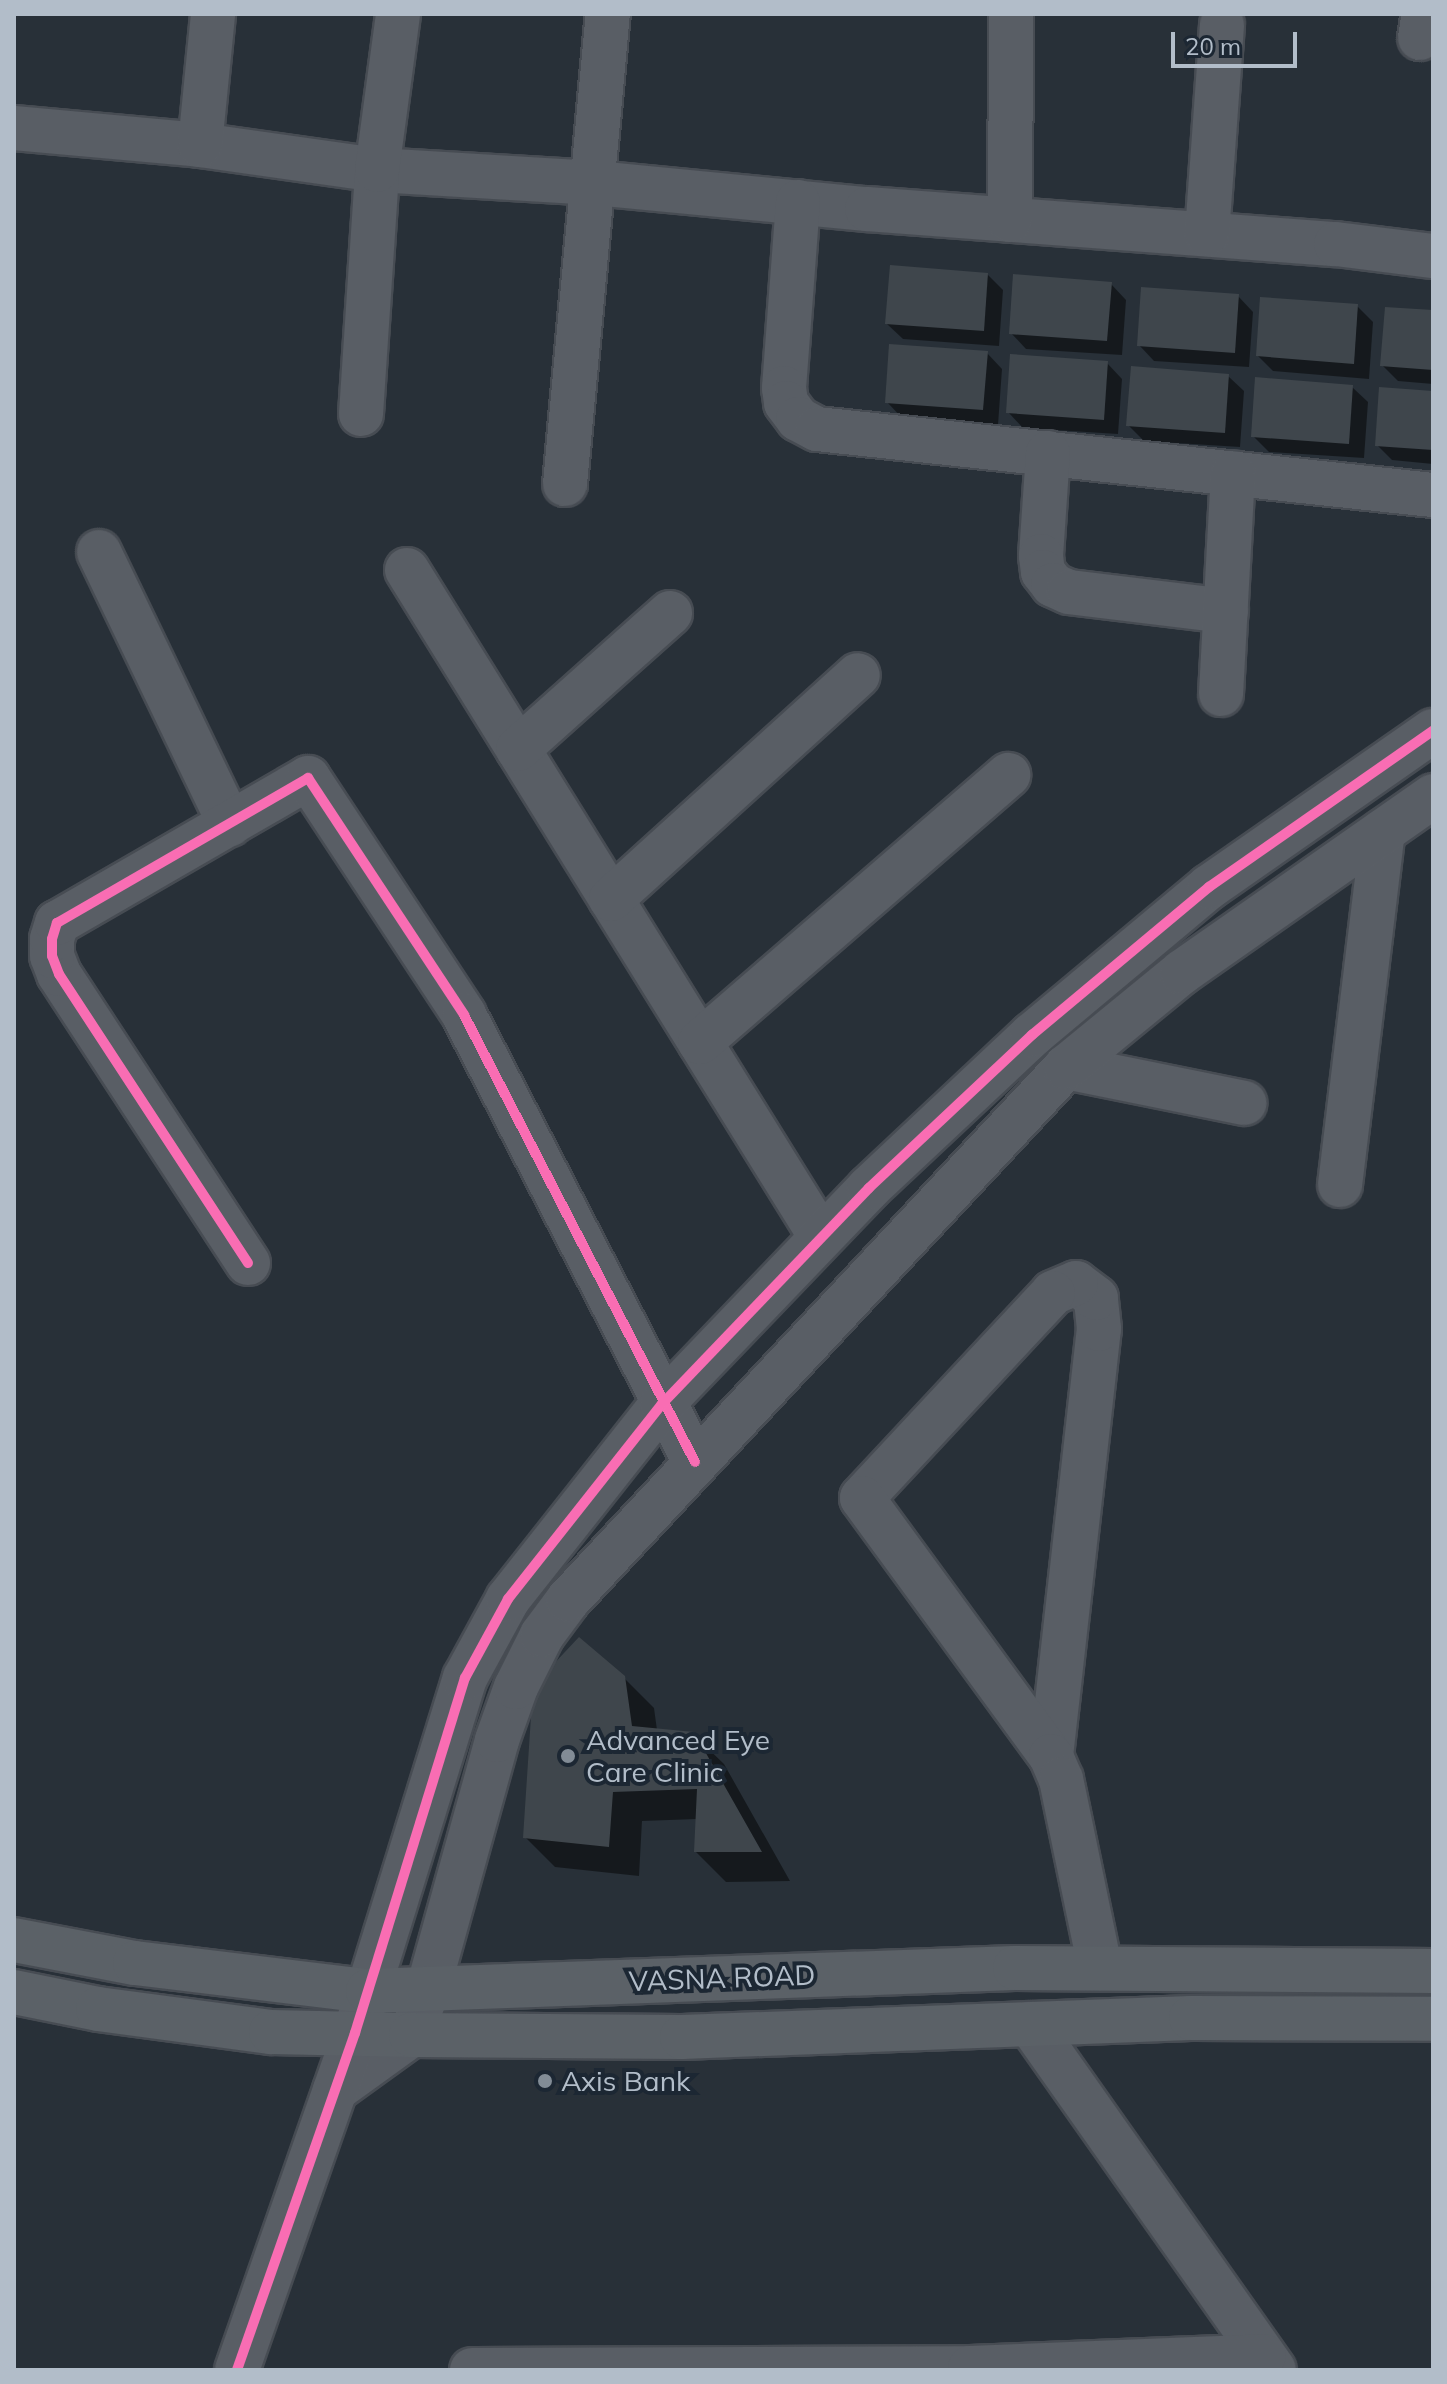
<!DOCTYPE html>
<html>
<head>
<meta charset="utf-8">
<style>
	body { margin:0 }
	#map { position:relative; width:1447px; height:2384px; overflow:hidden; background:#283038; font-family:Mulish,sans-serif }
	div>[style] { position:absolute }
	.shadow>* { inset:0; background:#0007 }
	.building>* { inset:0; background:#3f464c }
	.roads { filter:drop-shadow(2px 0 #474c53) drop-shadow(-2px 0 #474c53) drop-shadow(0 2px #474c53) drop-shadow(0 -2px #474c53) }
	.minor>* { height:44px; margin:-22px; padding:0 22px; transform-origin:22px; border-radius:22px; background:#595e65 }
	.major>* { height:44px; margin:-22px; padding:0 22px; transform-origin:22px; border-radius:22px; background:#5b6167 }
	.cycleway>* { height:10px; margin:-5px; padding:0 5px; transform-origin:5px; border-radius:5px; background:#f96db3 }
	.dots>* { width:22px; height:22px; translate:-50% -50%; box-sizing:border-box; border:4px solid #1c2733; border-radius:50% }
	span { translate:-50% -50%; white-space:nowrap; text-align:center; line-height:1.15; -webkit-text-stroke:8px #1c2733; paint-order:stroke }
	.poi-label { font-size:28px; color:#b2bdc9 }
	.left { translate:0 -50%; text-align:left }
	.street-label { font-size:28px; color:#b2bdc9 }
	.frame { position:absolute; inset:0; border:16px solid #b2bdc9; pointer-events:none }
	.scale { position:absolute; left:1171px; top:32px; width:126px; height:36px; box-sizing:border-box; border:4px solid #b2bdc9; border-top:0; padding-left:10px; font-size:24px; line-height:28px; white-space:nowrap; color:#b2bdc9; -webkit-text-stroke:6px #1c2733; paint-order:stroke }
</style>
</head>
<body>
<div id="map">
	<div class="shadow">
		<i style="clip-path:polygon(987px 274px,1003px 290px,999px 346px,903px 339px,887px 324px)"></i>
		<i style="clip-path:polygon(1111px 284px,1126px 300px,1122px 355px,1026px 349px,1011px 333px)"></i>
		<i style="clip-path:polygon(1238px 296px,1253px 312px,1249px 367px,1154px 361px,1139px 345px)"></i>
		<i style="clip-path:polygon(1357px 306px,1373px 322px,1369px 379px,1273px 371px,1258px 356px)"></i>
		<i style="clip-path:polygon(1433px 312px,1433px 384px,1398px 381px,1382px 365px)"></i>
		<i style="clip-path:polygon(987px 353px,1002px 369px,998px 425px,902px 418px,887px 402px)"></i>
		<i style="clip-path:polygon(1107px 363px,1122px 379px,1118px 434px,1023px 428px,1008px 412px)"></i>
		<i style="clip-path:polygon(1228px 376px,1244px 391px,1240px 447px,1144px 441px,1128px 425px)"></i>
		<i style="clip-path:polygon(1352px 387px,1368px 402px,1364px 458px,1269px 452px,1253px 436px)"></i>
		<i style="clip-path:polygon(1433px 393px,1433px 464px,1392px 460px,1377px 445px)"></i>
		<i style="clip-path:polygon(623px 1677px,654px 1708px,657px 1730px,693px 1734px,724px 1764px,790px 1881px,726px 1882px,696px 1852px,697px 1819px,642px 1821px,639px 1876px,555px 1867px,525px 1837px)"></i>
	</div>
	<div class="building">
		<i style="clip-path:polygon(890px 265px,988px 273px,984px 331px,885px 324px)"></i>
		<i style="clip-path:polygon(1013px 274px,1112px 282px,1107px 341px,1009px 334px)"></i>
		<i style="clip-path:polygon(1141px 287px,1239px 294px,1235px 353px,1137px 346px)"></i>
		<i style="clip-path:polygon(1260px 297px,1358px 304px,1354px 364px,1256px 356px)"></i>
		<i style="clip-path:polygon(1385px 307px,1433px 310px,1433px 370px,1380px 366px)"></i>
		<i style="clip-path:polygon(889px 344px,988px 351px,983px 410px,885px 403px)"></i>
		<i style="clip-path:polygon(1010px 354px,1108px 361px,1104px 420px,1006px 413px)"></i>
		<i style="clip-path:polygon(1131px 366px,1229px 374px,1225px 433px,1126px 426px)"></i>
		<i style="clip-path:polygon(1255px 377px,1353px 385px,1349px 444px,1251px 437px)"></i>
		<i style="clip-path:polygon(1379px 387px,1433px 391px,1433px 450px,1375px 446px)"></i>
		<i style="clip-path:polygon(579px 1637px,625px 1676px,632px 1726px,694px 1732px,762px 1852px,694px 1852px,697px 1789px,613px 1792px,609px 1847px,523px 1838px,533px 1686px)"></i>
	</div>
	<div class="roads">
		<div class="minor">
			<i style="left:1420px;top:38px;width:24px;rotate:-81deg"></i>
			<i style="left:14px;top:128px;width:187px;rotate:5.2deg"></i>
			<i style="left:200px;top:145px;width:179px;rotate:8deg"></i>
			<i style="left:377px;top:170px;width:218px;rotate:3.4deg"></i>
			<i style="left:595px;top:183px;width:273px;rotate:5.5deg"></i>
			<i style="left:867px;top:209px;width:470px;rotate:4.3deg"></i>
			<i style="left:1336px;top:244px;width:98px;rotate:7.1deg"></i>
			<i style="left:200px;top:145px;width:132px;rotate:-84.3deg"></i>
			<i style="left:798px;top:202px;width:187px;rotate:94.3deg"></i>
			<i style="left:784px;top:388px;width:15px;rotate:82deg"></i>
			<i style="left:786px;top:403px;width:20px;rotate:53deg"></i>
			<i style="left:798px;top:419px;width:21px;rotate:28deg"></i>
			<i style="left:817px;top:429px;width:620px;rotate:6.12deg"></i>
			<i style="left:1010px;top:220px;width:206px;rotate:-89.7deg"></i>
			<i style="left:1207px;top:234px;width:210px;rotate:-85.9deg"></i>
			<i style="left:361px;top:414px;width:245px;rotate:-86.2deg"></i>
			<i style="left:377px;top:170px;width:157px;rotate:-82.3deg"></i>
			<i style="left:1048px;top:453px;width:103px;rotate:93.9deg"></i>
			<i style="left:1041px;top:556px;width:16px;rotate:83deg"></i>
			<i style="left:1043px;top:572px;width:16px;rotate:52deg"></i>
			<i style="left:1053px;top:585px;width:17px;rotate:24deg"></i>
			<i style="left:1069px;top:592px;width:158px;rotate:6.9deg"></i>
			<i style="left:565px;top:484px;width:472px;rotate:-84.8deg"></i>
			<i style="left:99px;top:552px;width:302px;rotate:64.3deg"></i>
			<i style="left:407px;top:570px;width:785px;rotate:58.17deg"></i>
			<i style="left:1221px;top:694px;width:221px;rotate:-86.9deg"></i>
			<i style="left:518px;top:749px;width:204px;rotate:-41.8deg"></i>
			<i style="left:611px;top:899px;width:333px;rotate:-42.2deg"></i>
			<i style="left:700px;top:1042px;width:408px;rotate:-40.9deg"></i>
			<i style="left:1066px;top:1067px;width:182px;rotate:11.4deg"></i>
			<i style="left:1340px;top:1185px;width:356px;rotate:-83.1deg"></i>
			<i style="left:248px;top:1263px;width:345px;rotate:-123.2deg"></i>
			<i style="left:59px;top:974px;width:19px;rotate:-111deg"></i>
			<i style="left:52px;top:956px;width:17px;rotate:-90deg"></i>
			<i style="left:52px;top:939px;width:17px;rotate:-73deg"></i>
			<i style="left:57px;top:923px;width:290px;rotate:-30deg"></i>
			<i style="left:308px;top:778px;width:284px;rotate:56.6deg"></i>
			<i style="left:464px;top:1015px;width:503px;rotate:62.67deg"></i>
			<i style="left:1051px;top:1756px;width:430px;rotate:-83.6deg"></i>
			<i style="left:1099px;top:1329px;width:31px;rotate:-96deg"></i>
			<i style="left:1096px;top:1298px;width:25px;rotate:-143deg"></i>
			<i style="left:1076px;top:1283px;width:25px;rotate:157deg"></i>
			<i style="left:1053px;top:1293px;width:280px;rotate:133deg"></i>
			<i style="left:862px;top:1498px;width:320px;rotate:53.8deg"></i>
			<i style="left:1051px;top:1756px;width:25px;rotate:67deg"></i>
			<i style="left:1061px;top:1779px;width:193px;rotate:78.3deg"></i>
			<i style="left:1030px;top:2024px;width:423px;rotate:54.8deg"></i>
			<i style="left:335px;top:2090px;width:94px;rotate:-35.9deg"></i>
			<i style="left:411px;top:2035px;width:49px;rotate:-69.7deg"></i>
			<i style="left:428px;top:1989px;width:258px;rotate:-74.5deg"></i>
			<i style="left:497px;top:1740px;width:56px;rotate:-70.3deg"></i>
			<i style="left:516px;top:1687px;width:58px;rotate:-63.4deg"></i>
			<i style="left:542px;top:1635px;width:44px;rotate:-53.4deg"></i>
			<i style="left:568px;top:1600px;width:729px;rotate:-46.94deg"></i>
			<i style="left:1066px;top:1067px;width:150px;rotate:-39.3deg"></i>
			<i style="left:1182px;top:972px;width:307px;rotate:-35deg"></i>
			<i style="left:237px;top:2370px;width:357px;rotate:-70.7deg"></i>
			<i style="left:355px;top:2033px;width:372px;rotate:-72.8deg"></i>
			<i style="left:465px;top:1678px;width:90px;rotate:-61.4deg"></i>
			<i style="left:508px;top:1599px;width:248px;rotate:-51.7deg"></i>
			<i style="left:662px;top:1404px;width:299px;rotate:-46.2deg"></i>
			<i style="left:869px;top:1188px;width:224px;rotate:-43.2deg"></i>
			<i style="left:1032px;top:1035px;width:231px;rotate:-39.9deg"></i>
			<i style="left:1209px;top:887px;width:273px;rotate:-34.9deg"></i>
			<i style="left:472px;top:2370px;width:498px;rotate:-0.2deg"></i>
			<i style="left:970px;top:2368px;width:294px;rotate:-2.3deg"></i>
		</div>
		<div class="major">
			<i style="left:14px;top:1940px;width:123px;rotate:10.8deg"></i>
			<i style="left:135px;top:1963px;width:235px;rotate:6.9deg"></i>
			<i style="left:368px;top:1991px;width:647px;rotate:-2.04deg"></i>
			<i style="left:1015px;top:1968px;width:418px;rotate:0.4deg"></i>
			<i style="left:14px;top:1992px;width:86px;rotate:11.4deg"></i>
			<i style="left:98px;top:2009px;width:175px;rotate:7.6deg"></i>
			<i style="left:271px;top:2032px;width:140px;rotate:1.2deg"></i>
			<i style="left:411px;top:2035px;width:271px;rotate:0.4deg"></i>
			<i style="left:682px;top:2037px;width:509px;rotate:-2.14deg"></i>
			<i style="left:1191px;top:2018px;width:242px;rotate:0.2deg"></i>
		</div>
	</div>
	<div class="cycleway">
		<i style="left:248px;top:1263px;width:345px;rotate:-123.2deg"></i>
		<i style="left:59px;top:974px;width:19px;rotate:-111deg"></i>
		<i style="left:52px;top:956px;width:17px;rotate:-90deg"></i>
		<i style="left:52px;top:939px;width:17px;rotate:-73deg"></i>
		<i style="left:57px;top:923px;width:290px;rotate:-30deg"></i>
		<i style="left:308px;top:778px;width:284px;rotate:56.6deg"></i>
		<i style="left:464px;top:1015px;width:503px;rotate:62.67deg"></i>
		<i style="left:237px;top:2370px;width:357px;rotate:-70.7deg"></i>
		<i style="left:355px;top:2033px;width:372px;rotate:-72.8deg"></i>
		<i style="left:465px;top:1678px;width:90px;rotate:-61.4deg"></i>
		<i style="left:508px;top:1599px;width:248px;rotate:-51.7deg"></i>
		<i style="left:662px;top:1404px;width:299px;rotate:-46.2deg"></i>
		<i style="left:869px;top:1188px;width:224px;rotate:-43.2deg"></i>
		<i style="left:1032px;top:1035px;width:231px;rotate:-39.9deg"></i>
		<i style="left:1209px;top:887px;width:273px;rotate:-34.9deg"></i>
	</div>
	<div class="dots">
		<i style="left:568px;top:1756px;background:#828c96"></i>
		<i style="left:545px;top:2081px;background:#828c96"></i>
	</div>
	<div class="poi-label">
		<span class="left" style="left:586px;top:1756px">Advanced Eye<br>Care Clinic</span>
		<span class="left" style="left:561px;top:2081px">Axis Bank</span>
	</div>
	<div class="street-label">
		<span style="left:722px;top:1978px;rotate:-2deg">VASNA ROAD</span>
	</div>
	<div class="frame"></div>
	<div class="scale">20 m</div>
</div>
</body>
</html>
